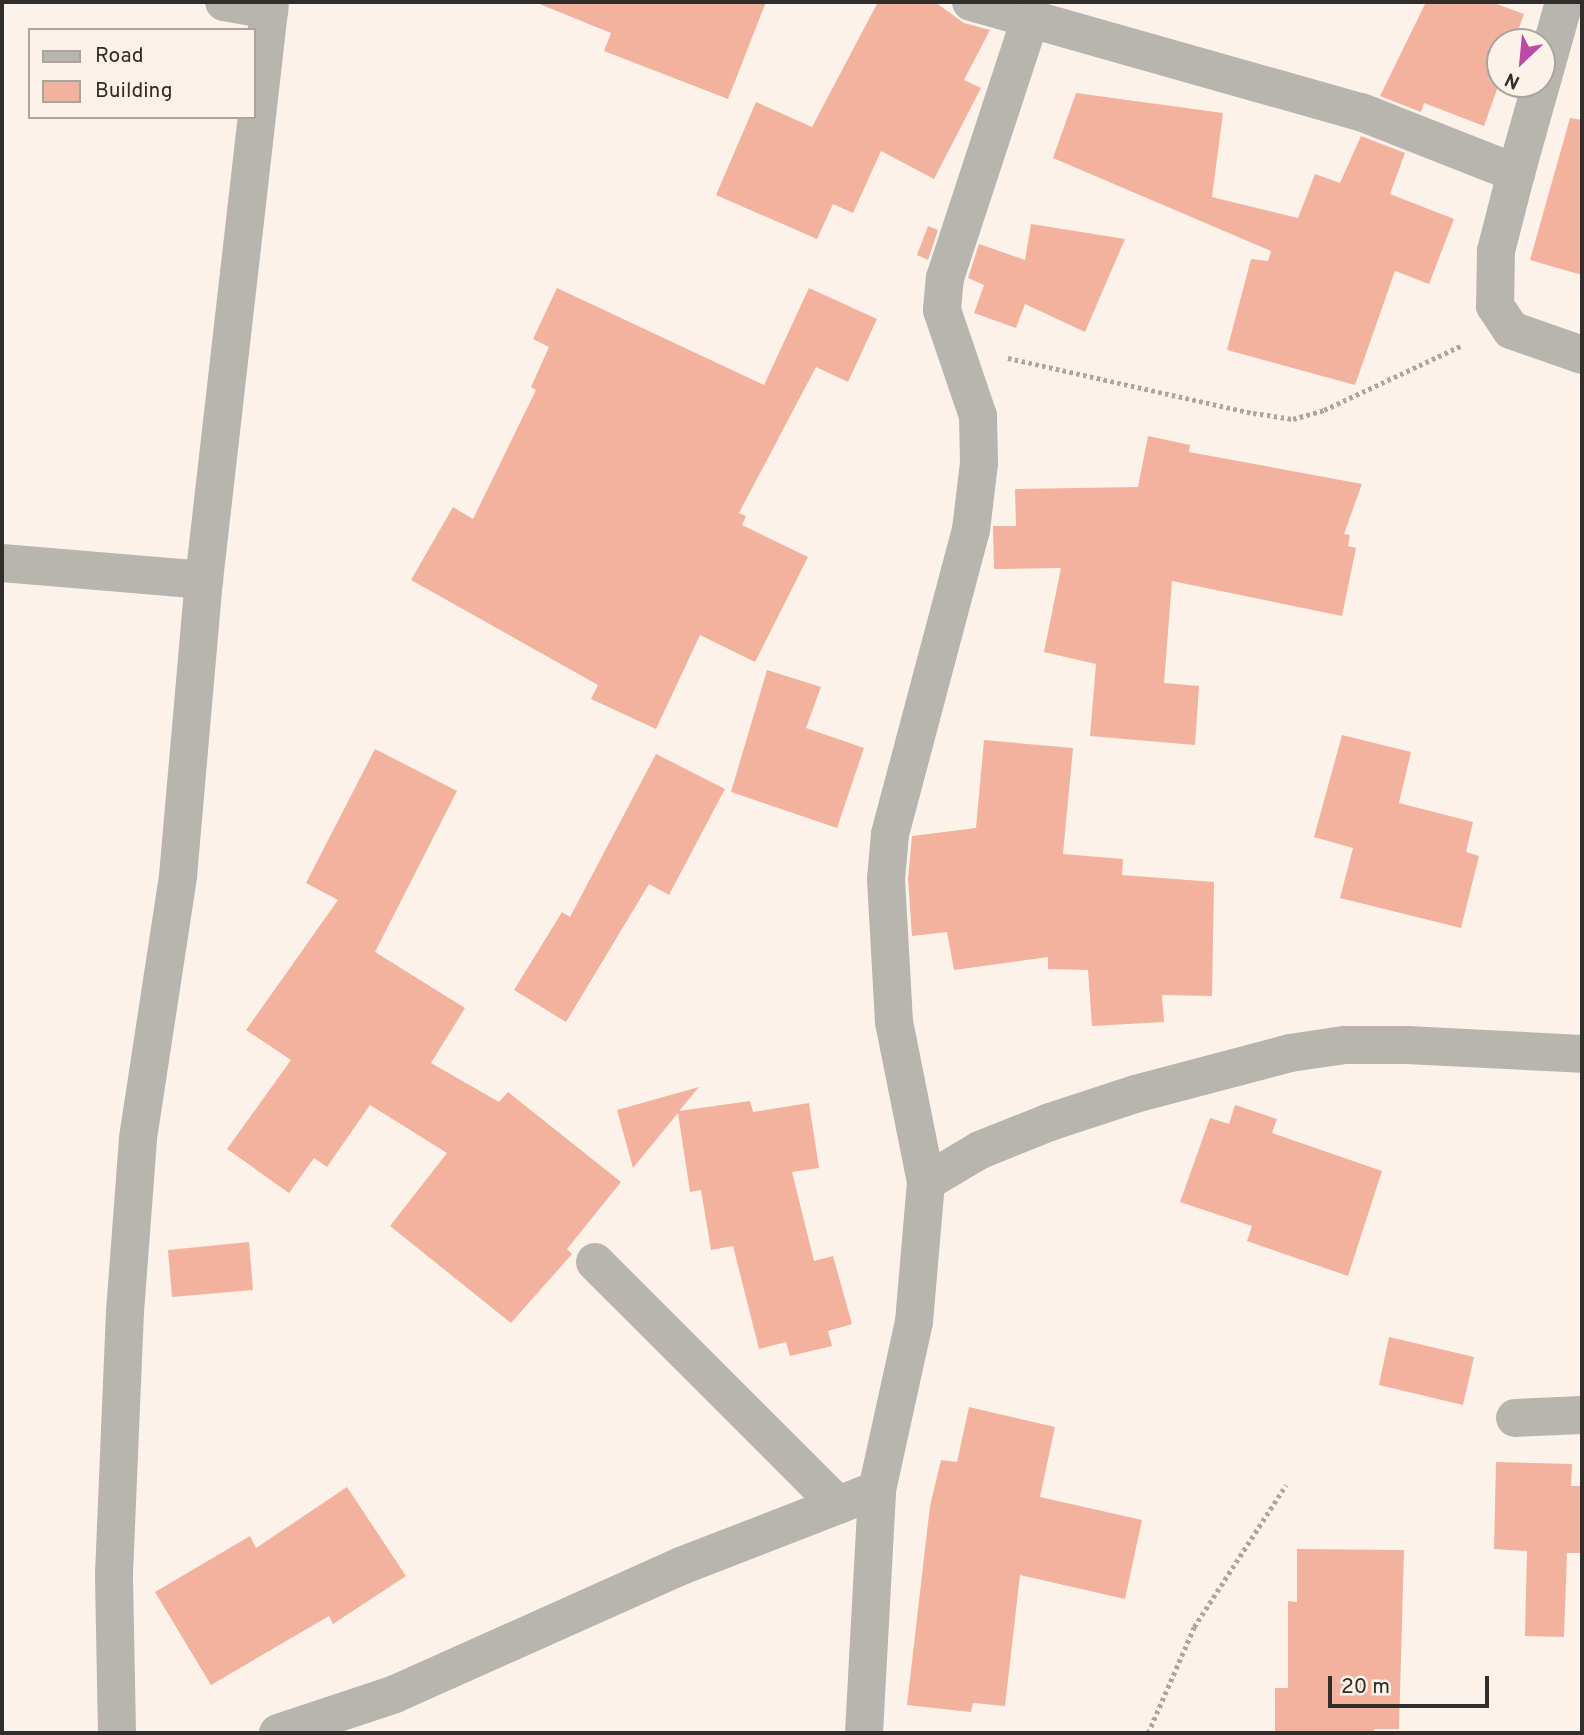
<!DOCTYPE html>
<html>
<head>
<meta charset="utf-8">
<style>
	body { margin:0 }
	#map { position:relative; width:1584px; height:1735px; overflow:hidden; background:#fcf2ea; font-family:Overpass,sans-serif }
	div>[style] { position:absolute }
	.building>* { inset:0; background:#f2b29e }
	.path>* { height:4.5px; margin-top:-2.25px; transform-origin:0; background:repeating-linear-gradient(90deg,#ada69f 0 3.5px,transparent 0 7px) }
	.minor>* { height:38px; margin:-19px; padding:0 19px; transform-origin:19px; border-radius:19px; background:#b8b4b0 }
	span { translate:-50% -50%; white-space:nowrap; text-align:center; line-height:1.15; -webkit-text-stroke:7px #fcf2ea; paint-order:stroke }
	.frame { position:absolute; inset:0; border:4px solid #312d2a; pointer-events:none }
	.legend { position:absolute; left:28px; top:28px; width:228px; height:91px; box-sizing:border-box; background:#fcf2ea; border:2px solid #aba39d; margin:0; padding:9px 12px; list-style:none; font-size:21px; color:#312d2a }
	.legend li { display:flex; align-items:center; gap:14px; height:35px }
	.legend b { width:35px; border:2px solid #aba39d }
	.north { position:absolute; left:1486px; top:28px; width:70px; height:70px; box-sizing:border-box; background:#fcf2ea; border:2px solid #aba39d; border-radius:50%; rotate:206deg; font-size:19px; font-weight:700; line-height:28px; text-align:center; color:#312d2a }
	.north::after { content:''; display:block; margin:auto; width:24px; height:32px; background:#bc49a3; clip-path:polygon(50% 0,100% 100%,50% 72%,0 100%) }
	.scale { position:absolute; left:1328px; top:1676px; width:161px; height:32px; box-sizing:border-box; border:4px solid #312d2a; border-top:0; padding-left:9px; font-size:21px; line-height:24px; white-space:nowrap; color:#312d2a; -webkit-text-stroke:5px #fcf2ea; paint-order:stroke }
</style>
</head>
<body>
<div id="map">
	<div class="building">
		<i style="clip-path:polygon(766px 2px,728px 99px,604px 51px,611px 33px,537px 3px)"></i>
		<i style="clip-path:polygon(878px 2px,935px 2px,964px 23px,990px 30px,964px 80px,981px 88px,934px 179px,881px 151px,853px 213px,833px 204px,817px 239px,716px 195px,756px 102px,812px 127px)"></i>
		<i style="clip-path:polygon(1426px 2px,1491px 2px,1524px 14px,1514px 42px,1500px 42px,1500px 81px,1484px 126px,1424px 103px,1421px 112px,1380px 96px)"></i>
		<i style="clip-path:polygon(1076px 93px,1223px 113px,1212px 197px,1298px 218px,1315px 174px,1340px 183px,1361px 136px,1405px 153px,1390px 194px,1454px 219px,1429px 284px,1395px 271px,1355px 385px,1227px 350px,1251px 259px,1268px 261px,1271px 251px,1053px 158px)"></i>
		<i style="clip-path:polygon(1570px 118px,1582px 120px,1582px 275px,1530px 260px)"></i>
		<i style="clip-path:polygon(1031px 224px,1125px 239px,1085px 332px,1025px 304px,1016px 328px,974px 313px,984px 285px,968px 278px,979px 244px,1025px 260px)"></i>
		<i style="clip-path:polygon(928px 226px,938px 230px,928px 260px,917px 255px)"></i>
		<i style="clip-path:polygon(557px 288px,764px 385px,809px 288px,877px 319px,848px 382px,816px 367px,739px 513px,746px 516px,742px 525px,808px 557px,755px 662px,700px 635px,656px 729px,591px 699px,598px 685px,411px 580px,453px 507px,473px 519px,536px 390px,531px 387px,549px 347px,533px 339px)"></i>
		<i style="clip-path:polygon(1148px 436px,1190px 445px,1189px 452px,1362px 484px,1344px 534px,1350px 535px,1348px 546px,1356px 548px,1342px 616px,1172px 581px,1164px 683px,1199px 686px,1195px 745px,1090px 736px,1096px 664px,1044px 652px,1061px 568px,994px 569px,993px 526px,1016px 526px,1015px 489px,1138px 487px)"></i>
		<i style="clip-path:polygon(767px 670px,821px 687px,806px 728px,864px 748px,837px 828px,731px 792px)"></i>
		<i style="clip-path:polygon(1342px 735px,1411px 752px,1399px 803px,1473px 822px,1466px 852px,1479px 856px,1461px 928px,1340px 898px,1353px 848px,1314px 837px)"></i>
		<i style="clip-path:polygon(984px 740px,1073px 748px,1063px 854px,1123px 859px,1122px 875px,1214px 882px,1212px 996px,1162px 995px,1164px 1022px,1092px 1026px,1088px 970px,1048px 969px,1048px 957px,954px 970px,947px 932px,912px 936px,908px 879px,912px 836px,976px 828px)"></i>
		<i style="clip-path:polygon(375px 749px,457px 791px,375px 952px,465px 1008px,431px 1063px,499px 1102px,508px 1092px,621px 1182px,567px 1249px,572px 1254px,511px 1323px,390px 1226px,447px 1153px,370px 1105px,327px 1167px,314px 1158px,289px 1193px,227px 1149px,291px 1060px,246px 1030px,338px 900px,306px 883px)"></i>
		<i style="clip-path:polygon(656px 754px,725px 789px,669px 895px,649px 884px,566px 1022px,514px 990px,562px 912px,570px 917px)"></i>
		<i style="clip-path:polygon(699px 1087px,679px 1111px,750px 1101px,753px 1112px,809px 1103px,819px 1168px,792px 1172px,814px 1261px,833px 1256px,852px 1324px,828px 1331px,832px 1346px,790px 1356px,786px 1342px,759px 1349px,733px 1246px,711px 1250px,701px 1190px,690px 1192px,678px 1113px,633px 1168px,617px 1110px)"></i>
		<i style="clip-path:polygon(1235px 1105px,1277px 1119px,1272px 1133px,1382px 1171px,1348px 1276px,1247px 1241px,1252px 1226px,1180px 1202px,1210px 1118px,1229px 1124px)"></i>
		<i style="clip-path:polygon(249px 1242px,253px 1290px,172px 1297px,168px 1250px)"></i>
		<i style="clip-path:polygon(1389px 1337px,1474px 1357px,1463px 1405px,1379px 1385px)"></i>
		<i style="clip-path:polygon(969px 1407px,1055px 1427px,1040px 1497px,1142px 1520px,1125px 1599px,1020px 1575px,1005px 1706px,973px 1703px,971px 1712px,907px 1705px,930px 1506px,941px 1460px,957px 1462px)"></i>
		<i style="clip-path:polygon(1496px 1462px,1572px 1464px,1571px 1486px,1582px 1486px,1582px 1553px,1567px 1553px,1564px 1637px,1525px 1636px,1527px 1551px,1494px 1549px)"></i>
		<i style="clip-path:polygon(347px 1487px,406px 1576px,333px 1624px,329px 1616px,211px 1685px,155px 1592px,250px 1536px,256px 1548px)"></i>
		<i style="clip-path:polygon(1297px 1549px,1404px 1550px,1399px 1729px,1374px 1729px,1374px 1733px,1275px 1733px,1275px 1688px,1288px 1688px,1288px 1601px,1297px 1602px)"></i>
	</div>
	<div class="path">
		<i style="left:1008px;top:358px;width:251px;rotate:12.7deg"></i>
		<i style="left:1253px;top:413px;width:40px;rotate:8.5deg"></i>
		<i style="left:1293px;top:419px;width:32px;rotate:-16deg"></i>
		<i style="left:1324px;top:410px;width:153px;rotate:-25.1deg"></i>
		<i style="left:1148px;top:1733px;width:116px;rotate:-66.5deg"></i>
		<i style="left:1194px;top:1627px;width:169px;rotate:-57.1deg"></i>
	</div>
	<div class="minor">
		<i style="left:224px;top:2px;width:46px;rotate:10.1deg"></i>
		<i style="left:971px;top:2px;width:405px;rotate:15.8deg"></i>
		<i style="left:1361px;top:112px;width:167px;rotate:21.5deg"></i>
		<i style="left:1516px;top:173px;width:81px;rotate:104.4deg"></i>
		<i style="left:1496px;top:251px;width:55px;rotate:91deg"></i>
		<i style="left:1495px;top:306px;width:29px;rotate:56deg"></i>
		<i style="left:1511px;top:330px;width:75px;rotate:19.4deg"></i>
		<i style="left:1542px;top:81px;width:82px;rotate:-74.4deg"></i>
		<i style="left:1516px;top:173px;width:92px;rotate:-74.3deg"></i>
		<i style="left:2px;top:563px;width:203px;rotate:4.8deg"></i>
		<i style="left:926px;top:1182px;width:163px;rotate:-101.3deg"></i>
		<i style="left:894px;top:1022px;width:143px;rotate:-93.2deg"></i>
		<i style="left:886px;top:879px;width:45px;rotate:-84.9deg"></i>
		<i style="left:890px;top:834px;width:315px;rotate:-75.1deg"></i>
		<i style="left:971px;top:530px;width:67px;rotate:-83.2deg"></i>
		<i style="left:979px;top:463px;width:47px;rotate:-91.2deg"></i>
		<i style="left:978px;top:416px;width:112px;rotate:-108.8deg"></i>
		<i style="left:942px;top:310px;width:32px;rotate:-85deg"></i>
		<i style="left:945px;top:278px;width:269px;rotate:-71.8deg"></i>
		<i style="left:595px;top:1262px;width:344px;rotate:45deg"></i>
		<i style="left:1515px;top:1418px;width:67px;rotate:-2.6deg"></i>
		<i style="left:117px;top:1733px;width:159px;rotate:-91.1deg"></i>
		<i style="left:114px;top:1574px;width:262px;rotate:-87.6deg"></i>
		<i style="left:125px;top:1312px;width:174px;rotate:-85.7deg"></i>
		<i style="left:138px;top:1138px;width:265px;rotate:-81.3deg"></i>
		<i style="left:178px;top:876px;width:297px;rotate:-85deg"></i>
		<i style="left:204px;top:580px;width:582px;rotate:-83.49deg"></i>
		<i style="left:278px;top:1733px;width:123px;rotate:-18.4deg"></i>
		<i style="left:395px;top:1694px;width:313px;rotate:-24.1deg"></i>
		<i style="left:681px;top:1566px;width:210px;rotate:-21.2deg"></i>
		<i style="left:864px;top:1733px;width:243px;rotate:-86.9deg"></i>
		<i style="left:877px;top:1490px;width:172px;rotate:-77.6deg"></i>
		<i style="left:914px;top:1322px;width:141px;rotate:-85.1deg"></i>
		<i style="left:926px;top:1182px;width:63px;rotate:-30.7deg"></i>
		<i style="left:980px;top:1150px;width:75px;rotate:-21.8deg"></i>
		<i style="left:1050px;top:1122px;width:89px;rotate:-18.2deg"></i>
		<i style="left:1135px;top:1094px;width:160px;rotate:-14.8deg"></i>
		<i style="left:1290px;top:1053px;width:56px;rotate:-8.3deg"></i>
		<i style="left:1345px;top:1045px;width:62px"></i>
		<i style="left:1407px;top:1045px;width:175px;rotate:2.9deg"></i>
	</div>
	<div class="frame"></div>
	<ul class="legend">
	<li><b style="height:9px;background:#b8b4b0"></b>Road</li>
	<li><b style="height:19px;background:#f2b29e"></b>Building</li>
	</ul>
	<div class="north">N</div>
	<div class="scale">20 m</div>
</div>
</body>
</html>
